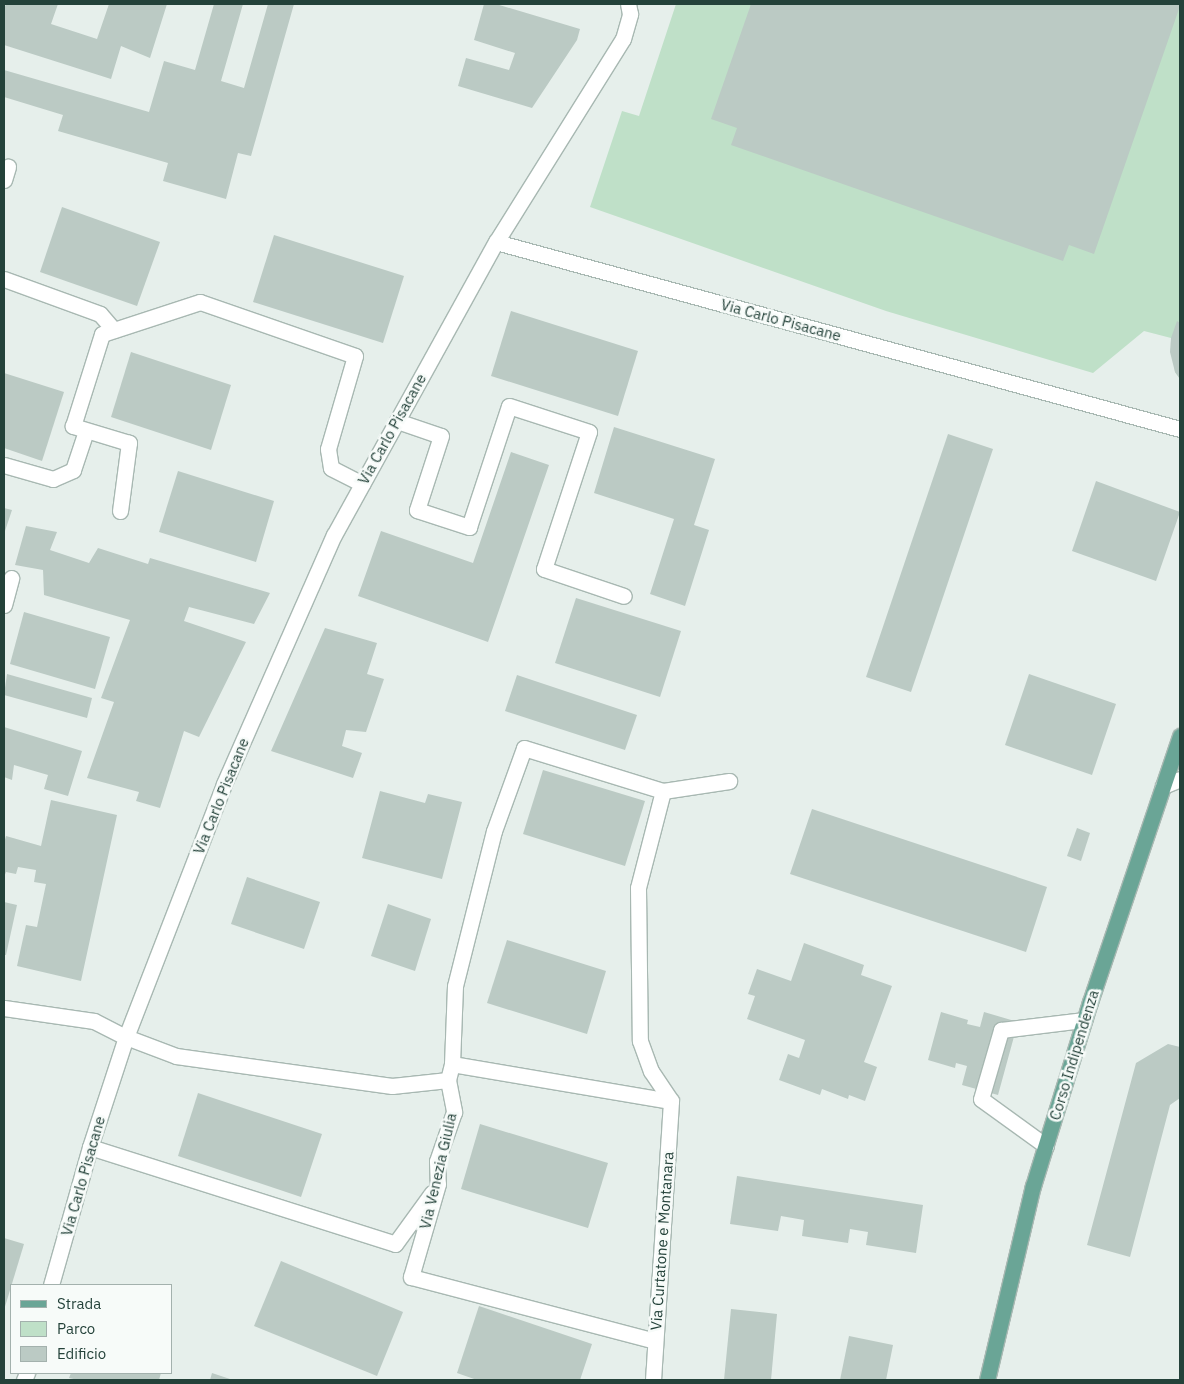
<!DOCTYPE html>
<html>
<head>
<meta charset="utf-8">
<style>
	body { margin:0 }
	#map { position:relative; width:1184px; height:1384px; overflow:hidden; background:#e6efeb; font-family:"IBM Plex Sans",sans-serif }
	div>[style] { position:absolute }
	.green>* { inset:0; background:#bfe0c8 }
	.building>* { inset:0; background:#bbcac4 }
	.roads { filter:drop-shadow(1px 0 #a8b8b2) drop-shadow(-1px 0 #a8b8b2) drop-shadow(0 1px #a8b8b2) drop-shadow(0 -1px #a8b8b2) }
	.service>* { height:15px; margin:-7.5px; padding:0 7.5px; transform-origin:7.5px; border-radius:7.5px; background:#fff }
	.minor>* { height:15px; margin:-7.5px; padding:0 7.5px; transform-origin:7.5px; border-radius:7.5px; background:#fff }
	.primary>* { height:15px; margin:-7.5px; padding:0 7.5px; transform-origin:7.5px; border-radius:7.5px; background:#6aa596 }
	span { translate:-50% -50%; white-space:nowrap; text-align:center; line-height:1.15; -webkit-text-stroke:5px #f7fbf9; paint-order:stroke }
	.street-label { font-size:15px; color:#24423a }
	.frame { position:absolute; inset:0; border:5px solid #24423a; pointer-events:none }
	.legend { position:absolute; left:10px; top:1284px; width:162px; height:90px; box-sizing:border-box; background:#f7fbf9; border:1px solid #a3b1ad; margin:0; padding:6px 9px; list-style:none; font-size:15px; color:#24423a }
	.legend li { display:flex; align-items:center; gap:10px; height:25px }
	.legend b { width:25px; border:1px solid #a3b1ad }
</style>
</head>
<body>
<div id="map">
	<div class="green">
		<i style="clip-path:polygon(676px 4px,1180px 4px,1180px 379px,1175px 372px,1171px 338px,1144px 331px,1093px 373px,886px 311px,590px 207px,622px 111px,639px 116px)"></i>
	</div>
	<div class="building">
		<i style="clip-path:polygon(6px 4px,58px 4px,51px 24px,97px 39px,109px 4px,167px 4px,150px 58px,121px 46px,111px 79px,4px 45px,4px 9px)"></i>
		<i style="clip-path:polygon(214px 4px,243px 4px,221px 81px,244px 88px,268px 4px,294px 4px,251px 156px,238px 153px,226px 199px,163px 181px,168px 163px,58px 131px,63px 115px,4px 97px,4px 70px,149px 112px,164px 61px,195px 70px)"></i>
		<i style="clip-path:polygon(484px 4px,496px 4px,580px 29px,577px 40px,532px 108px,458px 86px,466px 58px,509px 70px,515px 53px,474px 40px)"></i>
		<i style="clip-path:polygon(751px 4px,1180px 4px,1180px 6px,1094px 254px,1069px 245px,1063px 261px,731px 145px,737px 128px,711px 119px)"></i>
		<i style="clip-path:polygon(62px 207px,160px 242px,137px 306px,40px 272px)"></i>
		<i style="clip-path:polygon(274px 235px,404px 276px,383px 343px,253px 302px)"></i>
		<i style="clip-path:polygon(511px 311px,638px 351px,618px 416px,491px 376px)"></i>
		<i style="clip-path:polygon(1177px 321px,1180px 323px,1180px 379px,1175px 372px,1170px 352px,1171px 338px)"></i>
		<i style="clip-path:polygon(131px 352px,231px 385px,211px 450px,111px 417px)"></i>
		<i style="clip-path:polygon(4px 373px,64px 392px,42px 461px,4px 448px)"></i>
		<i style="clip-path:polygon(614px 427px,715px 459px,694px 525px,709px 530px,685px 606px,650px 594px,674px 519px,594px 493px)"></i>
		<i style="clip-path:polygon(948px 434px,993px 449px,911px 692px,866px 677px)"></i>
		<i style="clip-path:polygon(511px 452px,549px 465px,488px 642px,358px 596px,381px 531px,473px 563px)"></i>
		<i style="clip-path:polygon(178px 471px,274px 501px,256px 562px,159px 532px)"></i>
		<i style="clip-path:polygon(1096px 481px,1180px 512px,1156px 581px,1072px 551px)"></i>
		<i style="clip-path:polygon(4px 508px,12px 510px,4px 534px)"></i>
		<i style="clip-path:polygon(26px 526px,57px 532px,50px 550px,89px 563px,98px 548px,148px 564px,150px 558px,270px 593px,254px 624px,189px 607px,184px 621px,246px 642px,199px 737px,184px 731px,160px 808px,136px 801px,139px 792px,87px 778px,114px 702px,101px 698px,130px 620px,44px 595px,43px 570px,15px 565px)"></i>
		<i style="clip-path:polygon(576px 598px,681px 631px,660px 697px,555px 663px)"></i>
		<i style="clip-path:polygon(24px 612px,110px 637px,95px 689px,10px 664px)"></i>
		<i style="clip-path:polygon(325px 628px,377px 643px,367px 674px,384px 679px,366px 732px,346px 730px,342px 746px,362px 753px,353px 778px,271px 751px)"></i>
		<i style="clip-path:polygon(7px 674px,92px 698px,87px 718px,4px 695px)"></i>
		<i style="clip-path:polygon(1029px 674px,1116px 704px,1092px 775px,1005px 745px)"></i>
		<i style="clip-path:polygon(517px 675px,637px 715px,625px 750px,505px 711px)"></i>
		<i style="clip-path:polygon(4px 727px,82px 751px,68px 796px,44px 789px,48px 775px,14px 765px,12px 780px,4px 777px)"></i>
		<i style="clip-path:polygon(543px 770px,645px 801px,625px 866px,523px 834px)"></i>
		<i style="clip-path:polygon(380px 791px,425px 803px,428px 794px,462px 802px,442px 879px,362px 858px)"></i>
		<i style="clip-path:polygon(51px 800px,117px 815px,81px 981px,17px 966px,26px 925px,37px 927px,46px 884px,34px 882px,36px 870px,18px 867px,16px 874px,6px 872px,4px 877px,4px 843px,6px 836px,41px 846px)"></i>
		<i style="clip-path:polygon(812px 809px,1047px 887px,1026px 952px,790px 874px)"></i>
		<i style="clip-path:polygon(1077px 828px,1090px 833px,1081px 861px,1067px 856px)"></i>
		<i style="clip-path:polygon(247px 877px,320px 902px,304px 949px,231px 924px)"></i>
		<i style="clip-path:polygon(4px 902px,17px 905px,6px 955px,4px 955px)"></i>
		<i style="clip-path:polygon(388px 904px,431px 919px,415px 971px,371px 956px)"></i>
		<i style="clip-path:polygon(507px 940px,606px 971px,587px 1034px,487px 1003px)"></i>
		<i style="clip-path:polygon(804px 943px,864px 965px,861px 975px,892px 986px,864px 1062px,877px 1067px,865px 1101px,849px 1095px,848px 1099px,822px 1089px,820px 1095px,779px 1080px,788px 1054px,799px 1058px,805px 1040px,747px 1019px,755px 996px,748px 994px,757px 969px,791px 981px)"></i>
		<i style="clip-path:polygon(941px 1012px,968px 1020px,967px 1024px,980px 1027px,984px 1012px,1018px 1022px,998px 1095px,962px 1085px,967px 1066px,956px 1063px,955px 1068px,928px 1060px)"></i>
		<i style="clip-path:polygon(1168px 1044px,1180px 1047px,1180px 1098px,1170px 1105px,1130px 1257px,1087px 1245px,1136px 1063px)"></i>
		<i style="clip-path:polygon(198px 1093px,322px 1134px,301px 1197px,178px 1156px)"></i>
		<i style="clip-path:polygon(480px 1124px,608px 1163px,588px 1228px,461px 1189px)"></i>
		<i style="clip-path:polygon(737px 1176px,923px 1205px,916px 1253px,866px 1245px,868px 1232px,850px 1229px,848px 1243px,802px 1236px,804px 1220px,781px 1216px,778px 1231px,730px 1224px)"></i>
		<i style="clip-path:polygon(4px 1238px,24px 1244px,4px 1310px)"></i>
		<i style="clip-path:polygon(281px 1261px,403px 1312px,377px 1376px,254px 1326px)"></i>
		<i style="clip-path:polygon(479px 1306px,592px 1344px,580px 1380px,477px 1380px,457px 1373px)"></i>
		<i style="clip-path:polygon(731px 1309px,777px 1314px,771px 1380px,724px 1380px)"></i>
		<i style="clip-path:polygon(849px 1336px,893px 1345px,886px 1380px,840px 1380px)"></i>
		<i style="clip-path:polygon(71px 1373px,161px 1373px,159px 1380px,78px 1380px,69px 1378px)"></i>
		<i style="clip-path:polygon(212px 1373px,233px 1380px,210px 1380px)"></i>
	</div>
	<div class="roads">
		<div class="service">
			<i style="left:1046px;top:1146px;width:80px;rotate:-144.1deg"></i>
			<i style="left:981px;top:1099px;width:72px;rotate:-73.8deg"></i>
			<i style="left:1001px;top:1030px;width:84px;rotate:-6.9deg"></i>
		</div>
		<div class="minor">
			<i style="left:4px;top:180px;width:14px;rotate:-73deg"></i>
			<i style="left:496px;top:242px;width:239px;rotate:-58deg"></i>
			<i style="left:623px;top:39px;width:26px;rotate:-74deg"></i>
			<i style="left:630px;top:14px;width:10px;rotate:-101deg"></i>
			<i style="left:4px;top:279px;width:102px;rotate:20deg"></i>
			<i style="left:100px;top:314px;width:21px;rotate:49deg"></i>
			<i style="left:397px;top:421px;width:46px;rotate:18.8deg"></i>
			<i style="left:441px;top:436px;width:78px;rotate:108deg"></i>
			<i style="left:417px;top:510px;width:55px;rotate:18.1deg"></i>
			<i style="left:469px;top:527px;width:127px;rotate:-71.7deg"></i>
			<i style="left:509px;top:406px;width:84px;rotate:18deg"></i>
			<i style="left:589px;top:432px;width:144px;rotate:108.2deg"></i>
			<i style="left:544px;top:569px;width:84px;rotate:18.6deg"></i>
			<i style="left:4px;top:465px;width:51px;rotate:15.9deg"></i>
			<i style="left:53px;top:479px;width:22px;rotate:-24deg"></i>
			<i style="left:73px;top:470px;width:41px;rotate:-71.6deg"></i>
			<i style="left:120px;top:511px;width:69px;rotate:-82.5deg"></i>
			<i style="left:129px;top:443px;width:59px;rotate:-163.1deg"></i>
			<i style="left:73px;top:426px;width:96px;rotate:-72.5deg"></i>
			<i style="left:102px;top:334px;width:103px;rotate:-18.1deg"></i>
			<i style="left:200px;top:302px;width:164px;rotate:19.2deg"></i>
			<i style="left:355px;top:356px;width:97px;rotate:106.2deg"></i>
			<i style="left:328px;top:449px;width:19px;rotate:81deg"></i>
			<i style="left:331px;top:468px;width:35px;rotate:27deg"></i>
			<i style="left:4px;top:605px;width:28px;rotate:-75deg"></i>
			<i style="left:1163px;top:786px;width:18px;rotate:-22deg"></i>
			<i style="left:663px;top:791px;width:100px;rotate:104.5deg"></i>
			<i style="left:638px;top:888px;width:153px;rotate:89.3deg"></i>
			<i style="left:640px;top:1041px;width:32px;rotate:70deg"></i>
			<i style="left:651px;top:1071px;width:36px;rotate:56deg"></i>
			<i style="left:4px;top:1008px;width:91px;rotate:8.2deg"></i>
			<i style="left:94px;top:1021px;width:36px;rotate:27deg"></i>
			<i style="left:126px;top:1037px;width:53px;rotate:20.8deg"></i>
			<i style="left:176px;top:1056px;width:218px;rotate:7.9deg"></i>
			<i style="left:392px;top:1086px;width:56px;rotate:-6.1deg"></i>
			<i style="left:448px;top:1080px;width:33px;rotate:79deg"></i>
			<i style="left:454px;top:1112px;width:52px;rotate:109.1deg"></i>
			<i style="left:437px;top:1161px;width:23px;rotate:88deg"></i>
			<i style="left:438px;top:1184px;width:97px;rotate:106.2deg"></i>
			<i style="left:411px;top:1277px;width:252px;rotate:14.7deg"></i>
			<i style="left:452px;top:1064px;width:222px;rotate:9.6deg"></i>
			<i style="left:448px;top:1080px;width:16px;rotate:-76deg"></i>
			<i style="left:452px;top:1064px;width:78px;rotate:-87.8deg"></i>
			<i style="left:455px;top:986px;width:160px;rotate:-75.9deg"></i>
			<i style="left:494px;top:831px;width:88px;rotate:-70.1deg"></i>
			<i style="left:524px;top:748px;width:145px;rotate:17.2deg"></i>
			<i style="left:663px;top:791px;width:67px;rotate:-8.6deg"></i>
			<i style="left:90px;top:1147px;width:320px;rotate:17.6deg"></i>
			<i style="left:395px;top:1244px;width:63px;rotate:-54deg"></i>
			<i style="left:51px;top:1285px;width:143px;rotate:-74.2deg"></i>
			<i style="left:90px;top:1147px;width:116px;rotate:-71.9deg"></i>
			<i style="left:126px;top:1037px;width:271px;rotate:-68.8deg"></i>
			<i style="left:224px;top:784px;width:272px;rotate:-66.2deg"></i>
			<i style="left:334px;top:535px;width:335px;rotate:-61.1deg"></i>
			<i style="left:496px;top:242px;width:709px;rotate:15.29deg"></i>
			<i style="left:24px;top:1380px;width:8px;rotate:-67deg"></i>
			<i style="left:653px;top:1380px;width:280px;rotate:-86.3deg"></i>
		</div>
		<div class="primary">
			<i style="left:987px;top:1380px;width:199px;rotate:-76.7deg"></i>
			<i style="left:1033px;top:1186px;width:193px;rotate:-72.8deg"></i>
			<i style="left:1090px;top:1002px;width:281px;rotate:-71.3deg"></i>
		</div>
	</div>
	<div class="street-label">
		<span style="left:781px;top:320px;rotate:15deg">Via Carlo Pisacane</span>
		<span style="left:392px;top:429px;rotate:-61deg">Via Carlo Pisacane</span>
		<span style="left:221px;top:796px;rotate:-68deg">Via Carlo Pisacane</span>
		<span style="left:1074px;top:1055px;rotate:-73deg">Corso Indipendenza</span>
		<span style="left:438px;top:1171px;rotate:-77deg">Via Venezia Giulia</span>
		<span style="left:83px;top:1176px;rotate:-74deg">Via Carlo Pisacane</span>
		<span style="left:662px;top:1241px;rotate:-86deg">Via Curtatone e Montanara</span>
	</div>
	<div class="frame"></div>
	<ul class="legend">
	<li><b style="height:6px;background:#6aa596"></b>Strada</li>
	<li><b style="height:14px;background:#bfe0c8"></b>Parco</li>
	<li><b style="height:14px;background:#bbcac4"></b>Edificio</li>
	</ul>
</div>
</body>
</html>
